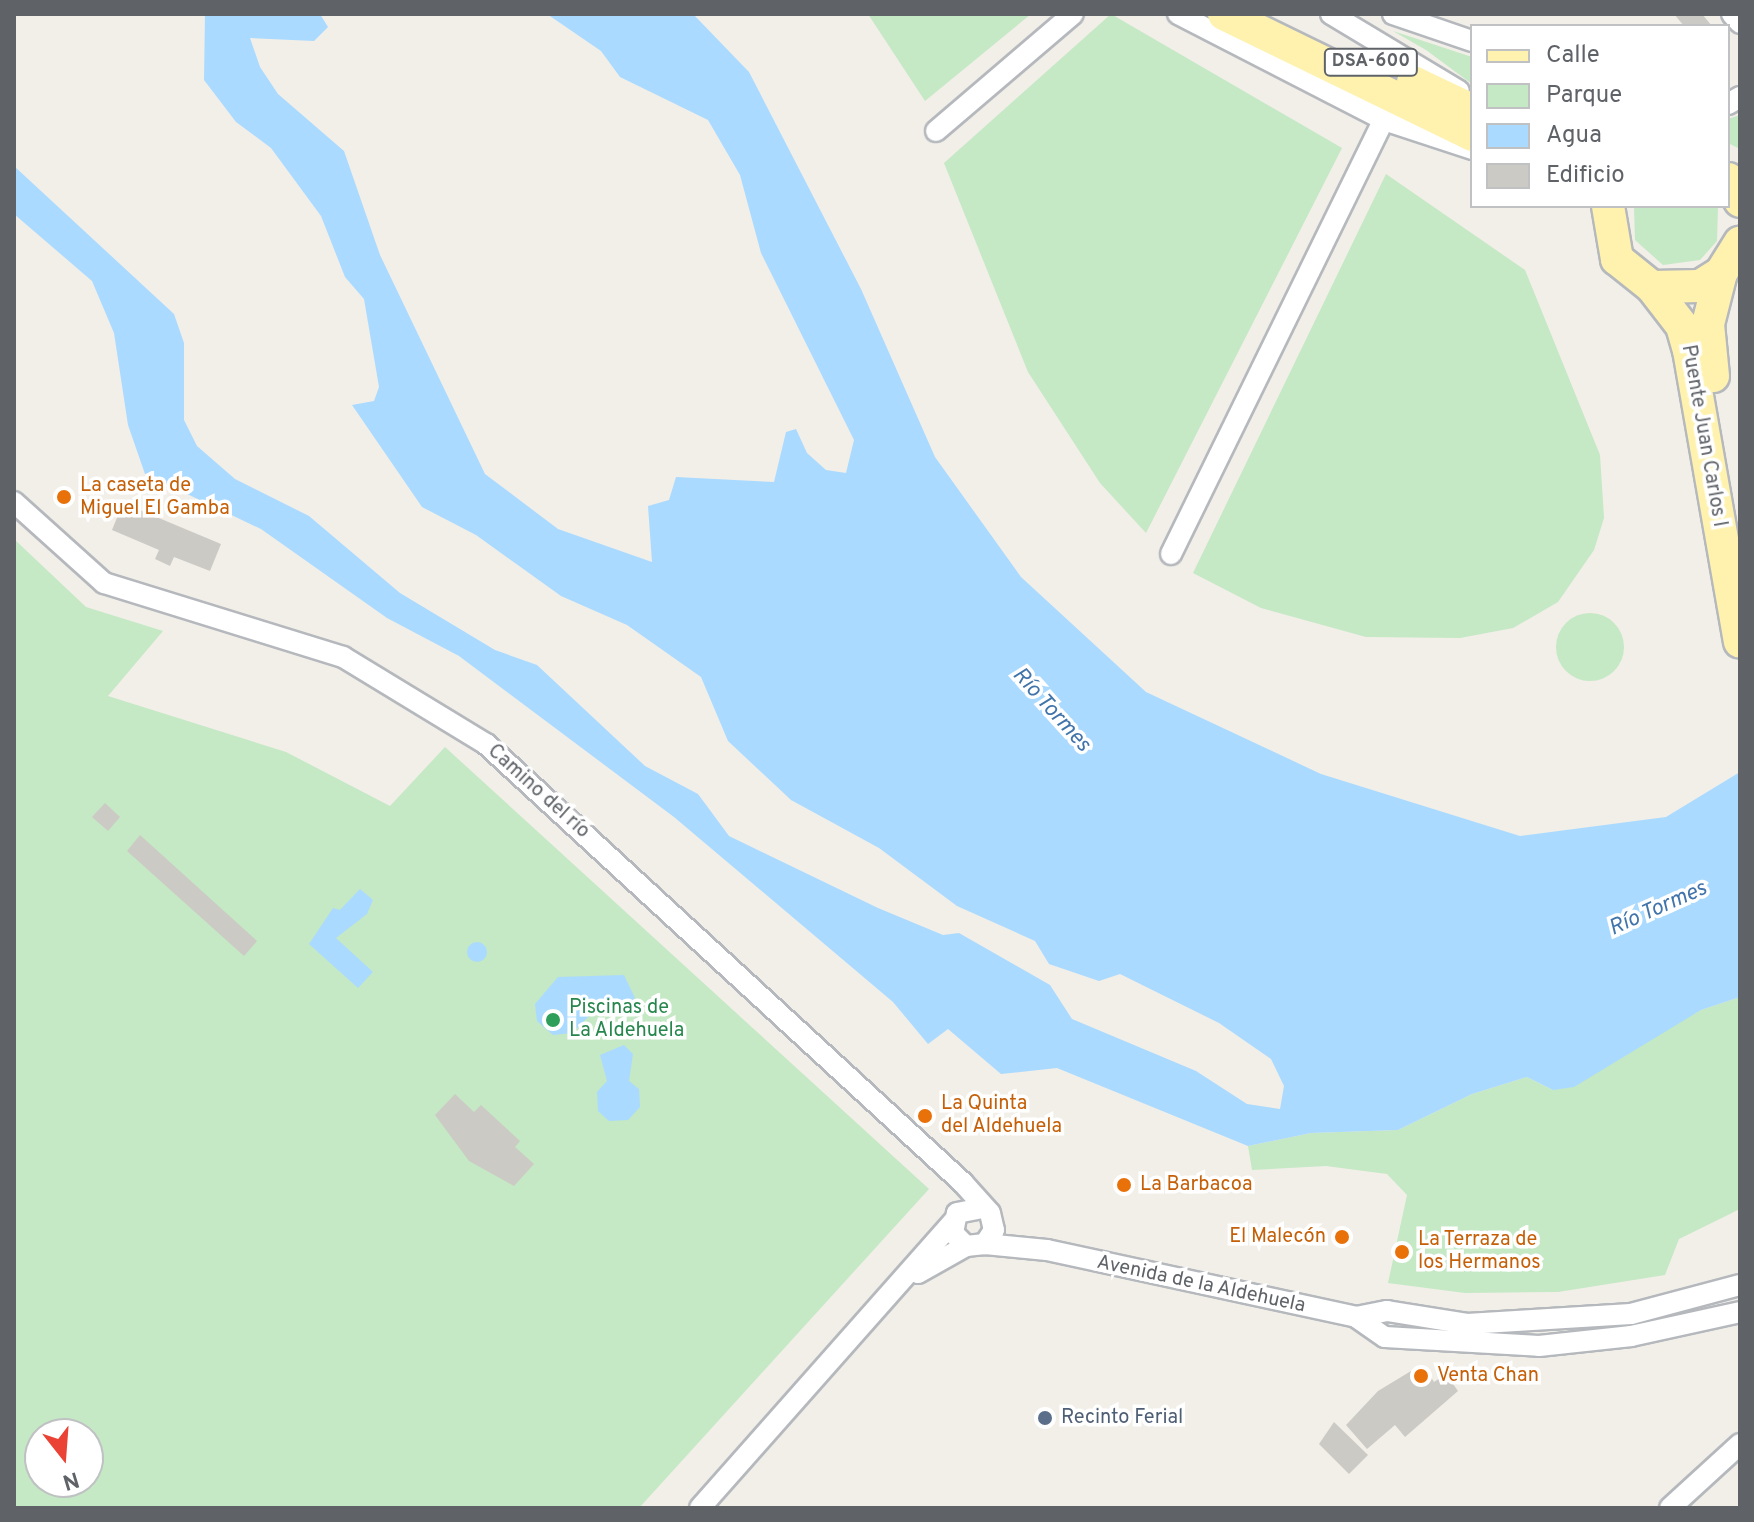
<!DOCTYPE html>
<html>
<head>
<meta charset="utf-8">
<style>
	body { margin:0 }
	#map { position:relative; width:1754px; height:1522px; overflow:hidden; background:#f1efe8; font-family:Overpass,sans-serif }
	div>[style] { position:absolute }
	.green>* { inset:0; background:#c5e8c5 }
	.round { border-radius:50% }
	.water>* { inset:0; background:#aadaff }
	.building>* { inset:0; background:#cccac5 }
	.roads { filter:drop-shadow(2px 0 #b5b8bc) drop-shadow(-2px 0 #b5b8bc) drop-shadow(0 2px #b5b8bc) drop-shadow(0 -2px #b5b8bc) }
	.street>* { height:20px; margin:-10px; padding:0 10px; transform-origin:10px; border-radius:10px; background:#fff }
	.primary>* { height:32px; margin:-16px; padding:0 16px; transform-origin:16px; border-radius:16px; background:#fff2af }
	.dots>* { width:22px; height:22px; translate:-50% -50%; box-sizing:border-box; border:4px solid #fff; border-radius:50% }
	span { translate:-50% -50%; white-space:nowrap; text-align:center; line-height:1.15; -webkit-text-stroke:7px #fff; paint-order:stroke }
	.shield-label span { padding:2px 6px; background:#fff; border:2px solid; border-radius:6px; -webkit-text-stroke-width:0 }
	.shield-label { font-size:18px; color:#5f6368; font-weight:700 }
	.street-label { font-size:20px; color:#5f6368 }
	.food-label { font-size:20px; color:#c56008 }
	.left { translate:0 -50%; text-align:left }
	.right { translate:-100% -50%; text-align:right }
	.leisure-label { font-size:20px; color:#27864d }
	.service-label { font-size:20px; color:#4e5e75 }
	.water-label { font-size:22px; color:#4174aa; font-style:italic }
	.frame { position:absolute; inset:0; border:16px solid #5f6368; pointer-events:none }
	.legend { position:absolute; left:1470px; top:24px; width:260px; height:184px; box-sizing:border-box; background:#fff; border:2px solid #bfc1c3; margin:0; padding:10px 14px; list-style:none; font-size:24px; color:#5f6368 }
	.legend li { display:flex; align-items:center; gap:16px; height:40px }
	.legend b { width:40px; border:2px solid #bfc1c3 }
	.north { position:absolute; left:24px; top:1418px; width:80px; height:80px; box-sizing:border-box; background:#fff; border:2px solid #bfc1c3; border-radius:50%; rotate:163deg; font-size:22px; font-weight:700; line-height:32px; text-align:center; color:#5f6368 }
	.north::after { content:''; display:block; margin:auto; width:28px; height:36px; background:#ea4335; clip-path:polygon(50% 0,100% 100%,50% 72%,0 100%) }
</style>
</head>
<body>
<div id="map">
	<div class="green">
		<i style="clip-path:polygon(868px 14px,1031px 14px,925px 101px)"></i>
		<i style="clip-path:polygon(1111px 14px,1342px 148px,1146px 533px,1100px 483px,1028px 372px,944px 163px)"></i>
		<i style="clip-path:polygon(1393px 31px,1472px 57px,1472px 84px,1426px 50px)"></i>
		<i style="clip-path:polygon(1740px 115px,1740px 147px,1738px 148px,1728px 143px,1728px 119px)"></i>
		<i style="clip-path:polygon(1386px 174px,1525px 270px,1600px 455px,1604px 518px,1594px 550px,1558px 602px,1513px 628px,1460px 638px,1366px 637px,1261px 608px,1193px 573px)"></i>
		<i style="clip-path:polygon(1634px 206px,1718px 206px,1717px 241px,1700px 260px,1663px 265px,1635px 240px)"></i>
		<i style="clip-path:polygon(evenodd,14px 539px,86px 607px,163px 631px,108px 696px,286px 752px,390px 806px,445px 747px,929px 1189px,639px 1508px,14px 1508px,14px 539px,40px 1434px,88px 1434px,88px 1482px,40px 1482px,40px 1434px)"></i>
		<i class="round" style="left:1556px;top:613px;width:68px;height:68px"></i>
		<i style="clip-path:polygon(1740px 997px,1740px 1209px,1679px 1239px,1665px 1275px,1558px 1292px,1465px 1293px,1388px 1283px,1407px 1195px,1387px 1174px,1326px 1166px,1252px 1170px,1248px 1146px,1311px 1133px,1398px 1130px,1472px 1094px,1527px 1077px,1553px 1090px,1701px 1010px)"></i>
	</div>
	<div class="water">
		<i style="clip-path:polygon(205px 14px,320px 14px,328px 27px,314px 41px,250px 38px,260px 67px,278px 94px,344px 151px,380px 255px,485px 474px,558px 529px,652px 562px,648px 506px,669px 500px,676px 477px,774px 482px,786px 432px,796px 429px,807px 453px,826px 470px,846px 473px,854px 440px,761px 253px,740px 175px,708px 120px,620px 77px,601px 51px,547px 14px,693px 14px,749px 72px,861px 289px,935px 457px,1021px 577px,1146px 692px,1321px 774px,1520px 836px,1666px 817px,1740px 772px,1740px 997px,1701px 1010px,1574px 1087px,1553px 1090px,1527px 1077px,1472px 1094px,1398px 1130px,1311px 1133px,1248px 1146px,1057px 1068px,1001px 1074px,948px 1029px,928px 1044px,893px 1002px,674px 817px,459px 656px,387px 618px,261px 529px,145px 474px,128px 425px,114px 333px,92px 281px,14px 214px,14px 166px,174px 314px,184px 343px,184px 420px,197px 446px,235px 479px,309px 516px,400px 593px,495px 650px,537px 665px,645px 766px,698px 794px,729px 836px,878px 908px,943px 935px,959px 933px,1050px 985px,1072px 1019px,1196px 1071px,1247px 1104px,1280px 1109px,1284px 1086px,1271px 1059px,1219px 1023px,1120px 974px,1099px 981px,1049px 964px,1035px 941px,957px 906px,879px 848px,791px 800px,728px 741px,701px 677px,627px 625px,561px 596px,476px 535px,422px 507px,352px 405px,374px 401px,379px 387px,364px 299px,345px 277px,321px 216px,271px 148px,236px 122px,204px 80px)"></i>
		<i style="clip-path:polygon(360px 889px,373px 900px,367px 914px,336px 938px,373px 972px,358px 988px,309px 944px,333px 908px,340px 910px)"></i>
		<i class="round" style="left:467px;top:942px;width:20px;height:20px"></i>
		<i style="clip-path:polygon(624px 975px,635px 998px,624px 1010px,592px 1013px,572px 1033px,553px 1035px,537px 1021px,535px 1004px,558px 977px)"></i>
		<i style="clip-path:polygon(624px 1045px,633px 1054px,629px 1081px,639px 1089px,640px 1107px,628px 1120px,609px 1121px,598px 1111px,597px 1092px,607px 1081px,600px 1055px)"></i>
	</div>
	<div class="building">
		<i style="clip-path:polygon(1674px 14px,1702px 14px,1712px 26px,1684px 26px)"></i>
		<i style="clip-path:polygon(123px 503px,221px 544px,210px 571px,174px 557px,170px 566px,155px 559px,159px 550px,112px 530px)"></i>
		<i style="clip-path:polygon(105px 803px,120px 817px,108px 831px,92px 817px)"></i>
		<i style="clip-path:polygon(140px 835px,257px 941px,244px 956px,127px 851px)"></i>
		<i style="clip-path:polygon(455px 1094px,474px 1112px,481px 1105px,520px 1141px,515px 1147px,534px 1164px,514px 1186px,469px 1161px,435px 1115px)"></i>
		<i style="clip-path:polygon(1411px 1371px,1415px 1380px,1427px 1371px,1434px 1382px,1446px 1374px,1458px 1391px,1405px 1437px,1395px 1425px,1367px 1449px,1346px 1425px,1378px 1391px)"></i>
		<i style="clip-path:polygon(1334px 1422px,1368px 1455px,1349px 1474px,1319px 1444px)"></i>
	</div>
	<div class="roads">
		<div class="street">
			<i style="left:1178px;top:14px;width:232px;rotate:27.2deg"></i>
			<i style="left:1384px;top:120px;width:93px;rotate:18.2deg"></i>
			<i style="left:1331px;top:14px;width:149px;rotate:31deg"></i>
			<i style="left:1393px;top:14px;width:83px;rotate:18.9deg"></i>
			<i style="left:1732px;top:14px;width:12px;rotate:48deg"></i>
			<i style="left:1728px;top:104px;width:14px;rotate:-30deg"></i>
			<i style="left:936px;top:131px;width:180px;rotate:-40.5deg"></i>
			<i style="left:14px;top:502px;width:121px;rotate:42deg"></i>
			<i style="left:104px;top:583px;width:250px;rotate:17.2deg"></i>
			<i style="left:343px;top:657px;width:167px;rotate:31.3deg"></i>
			<i style="left:486px;top:744px;width:648px;rotate:42.62deg"></i>
			<i style="left:963px;top:1183px;width:40px;rotate:48deg"></i>
			<i style="left:990px;top:1213px;width:17px;rotate:77deg"></i>
			<i style="left:994px;top:1230px;width:17px;rotate:123deg"></i>
			<i style="left:985px;top:1244px;width:19px;rotate:174deg"></i>
			<i style="left:966px;top:1246px;width:18px;rotate:-135deg"></i>
			<i style="left:953px;top:1233px;width:20px;rotate:-79deg"></i>
			<i style="left:957px;top:1213px;width:26px;rotate:-11deg"></i>
			<i style="left:1171px;top:554px;width:483px;rotate:-63.9deg"></i>
			<i style="left:985px;top:1244px;width:62px;rotate:5.5deg"></i>
			<i style="left:1047px;top:1250px;width:316px;rotate:12.2deg"></i>
			<i style="left:1356px;top:1317px;width:32px;rotate:-11deg"></i>
			<i style="left:1387px;top:1311px;width:81px;rotate:9.2deg"></i>
			<i style="left:1467px;top:1324px;width:164px;rotate:-3.5deg"></i>
			<i style="left:1631px;top:1314px;width:113px;rotate:-14.9deg"></i>
			<i style="left:918px;top:1273px;width:55px;rotate:-29.4deg"></i>
			<i style="left:1356px;top:1317px;width:35px;rotate:35deg"></i>
			<i style="left:1385px;top:1337px;width:154px;rotate:3.3deg"></i>
			<i style="left:1539px;top:1346px;width:93px;rotate:-6.2deg"></i>
			<i style="left:1631px;top:1336px;width:112px;rotate:-12.4deg"></i>
			<i style="left:700px;top:1508px;width:382px;rotate:-48.5deg"></i>
			<i style="left:1670px;top:1508px;width:95px;rotate:-42.4deg"></i>
		</div>
		<div class="primary">
			<i style="left:1224px;top:14px;width:276px;rotate:26deg"></i>
			<i style="left:1413px;top:82px;width:65px;rotate:25.4deg"></i>
			<i style="left:1728px;top:179px;width:25px;rotate:61deg"></i>
			<i style="left:1608px;top:206px;width:54px;rotate:80.4deg"></i>
			<i style="left:1617px;top:259px;width:45px;rotate:38.7deg"></i>
			<i style="left:1652px;top:287px;width:48px;rotate:-1.2deg"></i>
			<i style="left:1700px;top:286px;width:25px;rotate:-32deg"></i>
			<i style="left:1721px;top:273px;width:36px;rotate:-58deg"></i>
			<i style="left:1652px;top:287px;width:49px;rotate:52.4deg"></i>
			<i style="left:1682px;top:326px;width:25px;rotate:74deg"></i>
			<i style="left:1689px;top:350px;width:296px;rotate:80.1deg"></i>
			<i style="left:1713px;top:376px;width:52px;rotate:-95.5deg"></i>
			<i style="left:1708px;top:324px;width:53px;rotate:-75.7deg"></i>
		</div>
	</div>
	<div class="dots">
		<i style="left:64px;top:497px;background:#e8710a"></i>
		<i style="left:553px;top:1020px;background:#2e9e5b"></i>
		<i style="left:925px;top:1116px;background:#e8710a"></i>
		<i style="left:1124px;top:1185px;background:#e8710a"></i>
		<i style="left:1342px;top:1237px;background:#e8710a"></i>
		<i style="left:1402px;top:1252px;background:#e8710a"></i>
		<i style="left:1421px;top:1376px;background:#e8710a"></i>
		<i style="left:1045px;top:1418px;background:#5c6f8a"></i>
	</div>
	<div class="shield-label">
		<span style="left:1371px;top:62px">DSA-600</span>
	</div>
	<div class="street-label">
		<span style="left:1703px;top:436px;rotate:80deg">Puente Juan Carlos I</span>
		<span style="left:538px;top:792px;rotate:42deg">Camino del río</span>
		<span style="left:1201px;top:1285px;rotate:12deg">Avenida de la Aldehuela</span>
	</div>
	<div class="food-label">
		<span class="left" style="left:80px;top:498px">La caseta de<br>Miguel El Gamba</span>
		<span class="left" style="left:941px;top:1116px">La Quinta<br>del Aldehuela</span>
		<span class="left" style="left:1140px;top:1185px">La Barbacoa</span>
		<span class="right" style="left:1326px;top:1237px">El Malecón</span>
		<span class="left" style="left:1418px;top:1252px">La Terraza de<br>los Hermanos</span>
		<span class="left" style="left:1437px;top:1376px">Venta Chan</span>
	</div>
	<div class="leisure-label">
		<span class="left" style="left:569px;top:1020px">Piscinas de<br>La Aldehuela</span>
	</div>
	<div class="service-label">
		<span class="left" style="left:1061px;top:1418px">Recinto Ferial</span>
	</div>
	<div class="water-label">
		<span style="left:1051px;top:710px;rotate:48deg">Río Tormes</span>
		<span style="left:1658px;top:909px;rotate:-24deg">Río Tormes</span>
	</div>
	<div class="frame"></div>
	<ul class="legend">
	<li><b style="height:10px;background:#fff2af"></b>Calle</li>
	<li><b style="height:22px;background:#c5e8c5"></b>Parque</li>
	<li><b style="height:22px;background:#aadaff"></b>Agua</li>
	<li><b style="height:22px;background:#cccac5"></b>Edificio</li>
	</ul>
	<div class="north">N</div>
</div>
</body>
</html>
